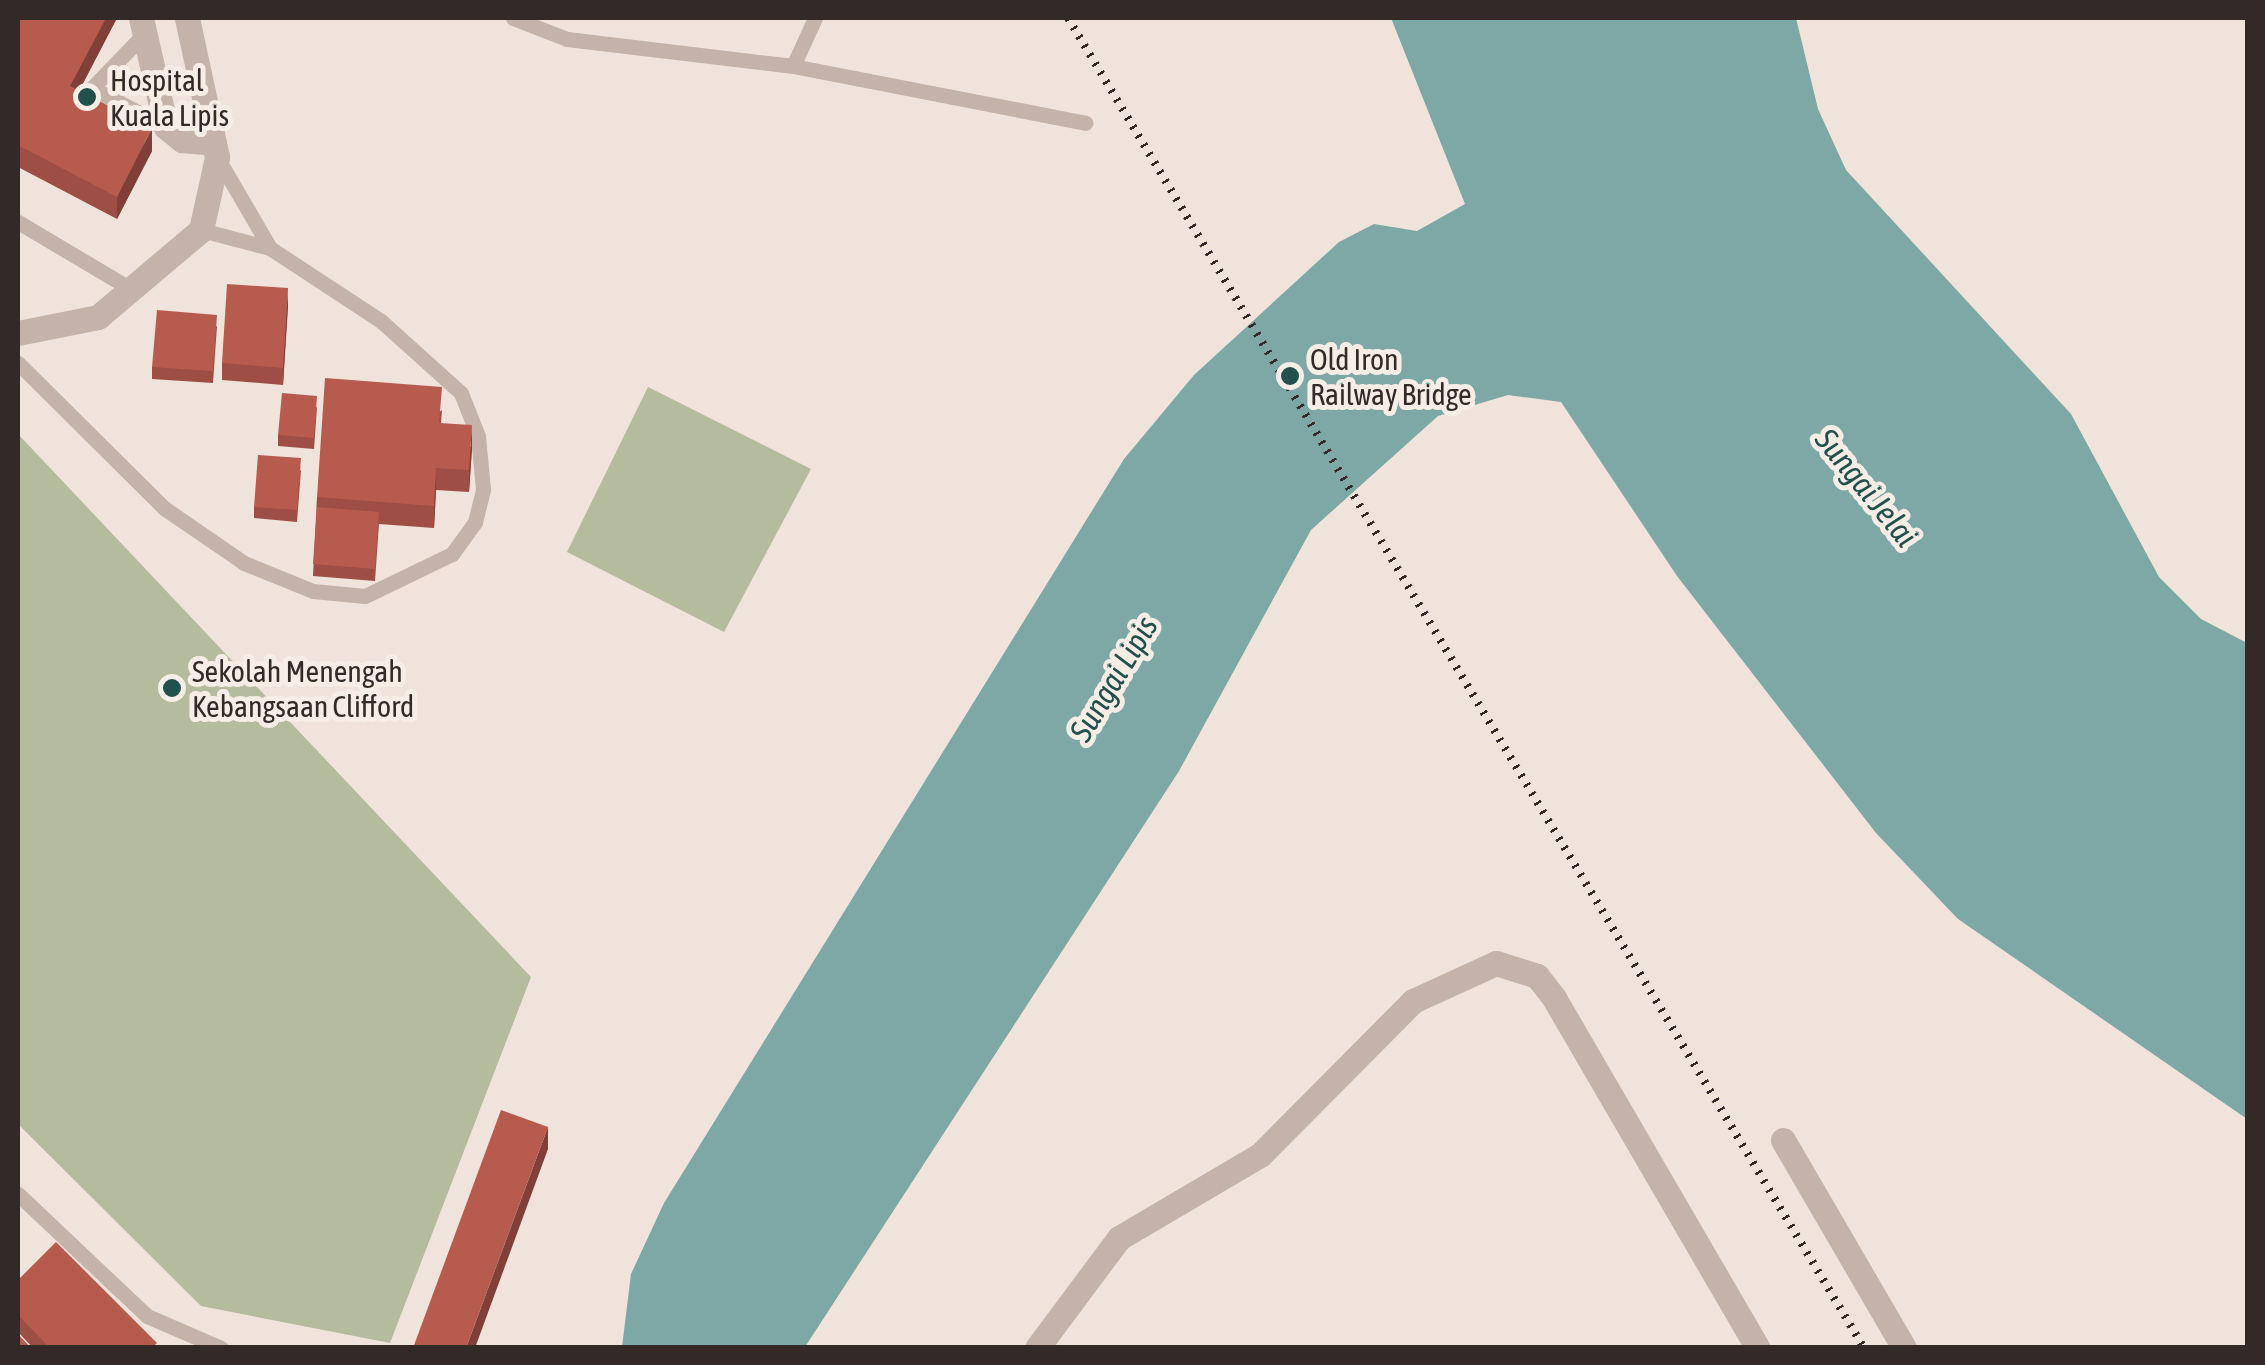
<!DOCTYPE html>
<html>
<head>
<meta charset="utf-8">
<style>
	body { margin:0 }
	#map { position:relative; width:2265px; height:1365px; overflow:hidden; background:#efe3db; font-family:"Asap Condensed",sans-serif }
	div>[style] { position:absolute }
	.green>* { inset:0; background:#b5bc9d }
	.water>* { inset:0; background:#7da8a5 }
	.service>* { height:15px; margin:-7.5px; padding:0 7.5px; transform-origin:7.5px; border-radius:7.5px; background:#c5b2a8 }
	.minor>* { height:25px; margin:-12.5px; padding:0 12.5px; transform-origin:12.5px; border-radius:12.5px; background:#c5b2a8 }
	.rail>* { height:8px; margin-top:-4px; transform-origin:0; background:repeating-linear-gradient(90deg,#332a28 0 2.5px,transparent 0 10.5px) }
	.wall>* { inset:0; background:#9e4e44 }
	.shaded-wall>* { inset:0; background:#814037 }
	.building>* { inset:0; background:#b85b4f }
	.dots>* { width:28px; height:28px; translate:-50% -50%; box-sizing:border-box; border:5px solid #f7ede7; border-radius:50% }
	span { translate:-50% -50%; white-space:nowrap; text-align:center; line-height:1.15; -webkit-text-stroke:10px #f7ede7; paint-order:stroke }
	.poi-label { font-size:30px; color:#332a28 }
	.left { translate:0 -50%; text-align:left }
	.water-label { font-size:32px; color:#22504d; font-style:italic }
	.frame { position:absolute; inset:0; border:20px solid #332a28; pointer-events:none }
</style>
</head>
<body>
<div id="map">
	<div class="green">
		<i style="clip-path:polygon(648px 387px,811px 469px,724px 632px,567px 552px)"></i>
		<i style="clip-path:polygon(18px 434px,531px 977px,390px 1343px,201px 1306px,18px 1124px)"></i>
	</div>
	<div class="water">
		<i style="clip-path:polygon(1391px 18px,1796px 18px,1818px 109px,1846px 170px,2071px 414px,2159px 577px,2201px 619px,2247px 643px,2247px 1119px,1958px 919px,1876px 833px,1677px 576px,1561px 402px,1508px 395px,1438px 416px,1311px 530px,1179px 771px,805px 1347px,622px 1347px,631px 1274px,664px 1203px,1124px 459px,1194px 375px,1339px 242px,1374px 224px,1417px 231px,1465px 204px)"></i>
	</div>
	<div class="service">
		<i style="left:513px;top:18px;width:58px;rotate:21.3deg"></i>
		<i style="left:567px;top:39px;width:228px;rotate:6.8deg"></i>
		<i style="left:793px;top:66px;width:298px;rotate:11deg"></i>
		<i style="left:144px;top:34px;width:75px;rotate:133.9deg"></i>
		<i style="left:92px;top:88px;width:84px;rotate:27.8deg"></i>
		<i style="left:793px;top:66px;width:53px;rotate:-65.4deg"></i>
		<i style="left:217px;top:157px;width:105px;rotate:59.8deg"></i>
		<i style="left:18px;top:222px;width:135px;rotate:30.7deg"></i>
		<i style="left:18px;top:363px;width:206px;rotate:44.8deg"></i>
		<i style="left:164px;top:508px;width:97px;rotate:34.5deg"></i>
		<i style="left:244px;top:563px;width:74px;rotate:22.1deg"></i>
		<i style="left:313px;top:591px;width:52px;rotate:5.5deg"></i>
		<i style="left:365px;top:596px;width:97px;rotate:-25.8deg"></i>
		<i style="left:452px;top:554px;width:39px;rotate:-54deg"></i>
		<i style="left:475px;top:522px;width:34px;rotate:-76deg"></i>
		<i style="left:483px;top:489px;width:53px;rotate:-95.4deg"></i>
		<i style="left:478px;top:436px;width:46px;rotate:-111.6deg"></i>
		<i style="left:461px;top:393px;width:108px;rotate:-138deg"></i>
		<i style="left:381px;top:321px;width:133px;rotate:-146.7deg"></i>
		<i style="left:270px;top:248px;width:71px;rotate:-165.4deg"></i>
		<i style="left:18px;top:1194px;width:178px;rotate:43.4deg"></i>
		<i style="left:147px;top:1316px;width:81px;rotate:23.4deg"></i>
	</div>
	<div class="minor">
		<i style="left:141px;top:18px;width:112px;rotate:77.1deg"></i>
		<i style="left:166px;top:127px;width:21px;rotate:39deg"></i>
		<i style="left:182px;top:140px;width:32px;rotate:5deg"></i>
		<i style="left:18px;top:333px;width:82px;rotate:-11.3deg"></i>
		<i style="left:98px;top:317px;width:135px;rotate:-40.2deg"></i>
		<i style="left:201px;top:230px;width:75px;rotate:-77.6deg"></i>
		<i style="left:217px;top:157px;width:142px;rotate:-102.2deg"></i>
		<i style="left:1783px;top:1140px;width:241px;rotate:59.8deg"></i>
		<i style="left:1037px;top:1348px;width:137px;rotate:-53.3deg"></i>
		<i style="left:1119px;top:1238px;width:164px;rotate:-30.5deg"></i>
		<i style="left:1260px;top:1155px;width:217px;rotate:-45.2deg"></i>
		<i style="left:1413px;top:1001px;width:91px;rotate:-24.6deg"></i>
		<i style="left:1496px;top:963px;width:43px;rotate:17.6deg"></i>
		<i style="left:1537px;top:976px;width:28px;rotate:52deg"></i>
		<i style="left:1554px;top:998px;width:405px;rotate:59.8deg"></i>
	</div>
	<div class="rail">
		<i style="left:1068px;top:18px;width:1550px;rotate:59.1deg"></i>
	</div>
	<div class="wall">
		<i style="clip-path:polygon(18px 18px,117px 18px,79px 91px,152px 151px,117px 219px,18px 167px)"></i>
		<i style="clip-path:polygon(288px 305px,283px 385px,222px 380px,222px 363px)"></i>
		<i style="clip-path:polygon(217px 326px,213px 383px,152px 379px,152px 367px)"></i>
		<i style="clip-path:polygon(317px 407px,314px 449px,278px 446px,278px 435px)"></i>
		<i style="clip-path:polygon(442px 410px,441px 423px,472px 448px,469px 492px,436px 490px,434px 528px,379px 524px,375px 581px,313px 576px,317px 497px)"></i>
		<i style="clip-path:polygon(301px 470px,297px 522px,254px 518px,254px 507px)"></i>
		<i style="clip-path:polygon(18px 1280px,157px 1348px,33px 1348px,18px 1332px)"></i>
	</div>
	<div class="shaded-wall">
		<i style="clip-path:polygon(106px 18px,117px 18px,70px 108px,70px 86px)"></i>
		<i style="clip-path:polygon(152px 128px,152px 151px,117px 219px,117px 197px)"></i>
		<i style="clip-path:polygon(288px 288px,288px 305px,283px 385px,283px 368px)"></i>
		<i style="clip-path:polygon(472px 425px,472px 448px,469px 492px,469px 470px)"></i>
		<i style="clip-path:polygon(436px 468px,436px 490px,434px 528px,434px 506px)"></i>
		<i style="clip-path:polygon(548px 1127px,548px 1149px,475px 1348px,466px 1348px)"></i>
	</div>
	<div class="building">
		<i style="clip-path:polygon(18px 18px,106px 18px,70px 86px,152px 128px,117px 197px,18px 145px)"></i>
		<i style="clip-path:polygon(227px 284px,288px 288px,283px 368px,222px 363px)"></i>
		<i style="clip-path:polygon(157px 310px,217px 315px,213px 371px,152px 367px)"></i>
		<i style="clip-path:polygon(325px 378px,442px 387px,439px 423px,472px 425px,469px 470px,436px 468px,434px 506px,317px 497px)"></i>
		<i style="clip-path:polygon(282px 393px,317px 396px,314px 438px,278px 435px)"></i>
		<i style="clip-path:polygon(258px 455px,301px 458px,297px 510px,254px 507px)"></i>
		<i style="clip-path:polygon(317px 507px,379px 512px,375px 569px,313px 564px)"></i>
		<i style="clip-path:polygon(501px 1110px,548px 1127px,466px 1348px,413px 1348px)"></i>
		<i style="clip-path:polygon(56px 1242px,157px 1343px,152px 1348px,50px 1348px,18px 1315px,18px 1280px)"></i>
		<i style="clip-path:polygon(18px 1334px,31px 1348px,18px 1348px)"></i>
	</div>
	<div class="dots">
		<i style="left:87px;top:97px;background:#22504d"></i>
		<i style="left:1290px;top:376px;background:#22504d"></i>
		<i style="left:172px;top:688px;background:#22504d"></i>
	</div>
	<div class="poi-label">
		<span class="left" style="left:110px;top:97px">Hospital<br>Kuala Lipis</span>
		<span class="left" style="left:1310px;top:376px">Old Iron<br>Railway Bridge</span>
		<span class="left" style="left:192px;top:688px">Sekolah Menengah<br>Kebangsaan Clifford</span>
	</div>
	<div class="water-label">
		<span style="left:1866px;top:488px;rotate:51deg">Sungai Jelai</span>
		<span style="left:1114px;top:679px;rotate:-59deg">Sungai Lipis</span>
	</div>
	<div class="frame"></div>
</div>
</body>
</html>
